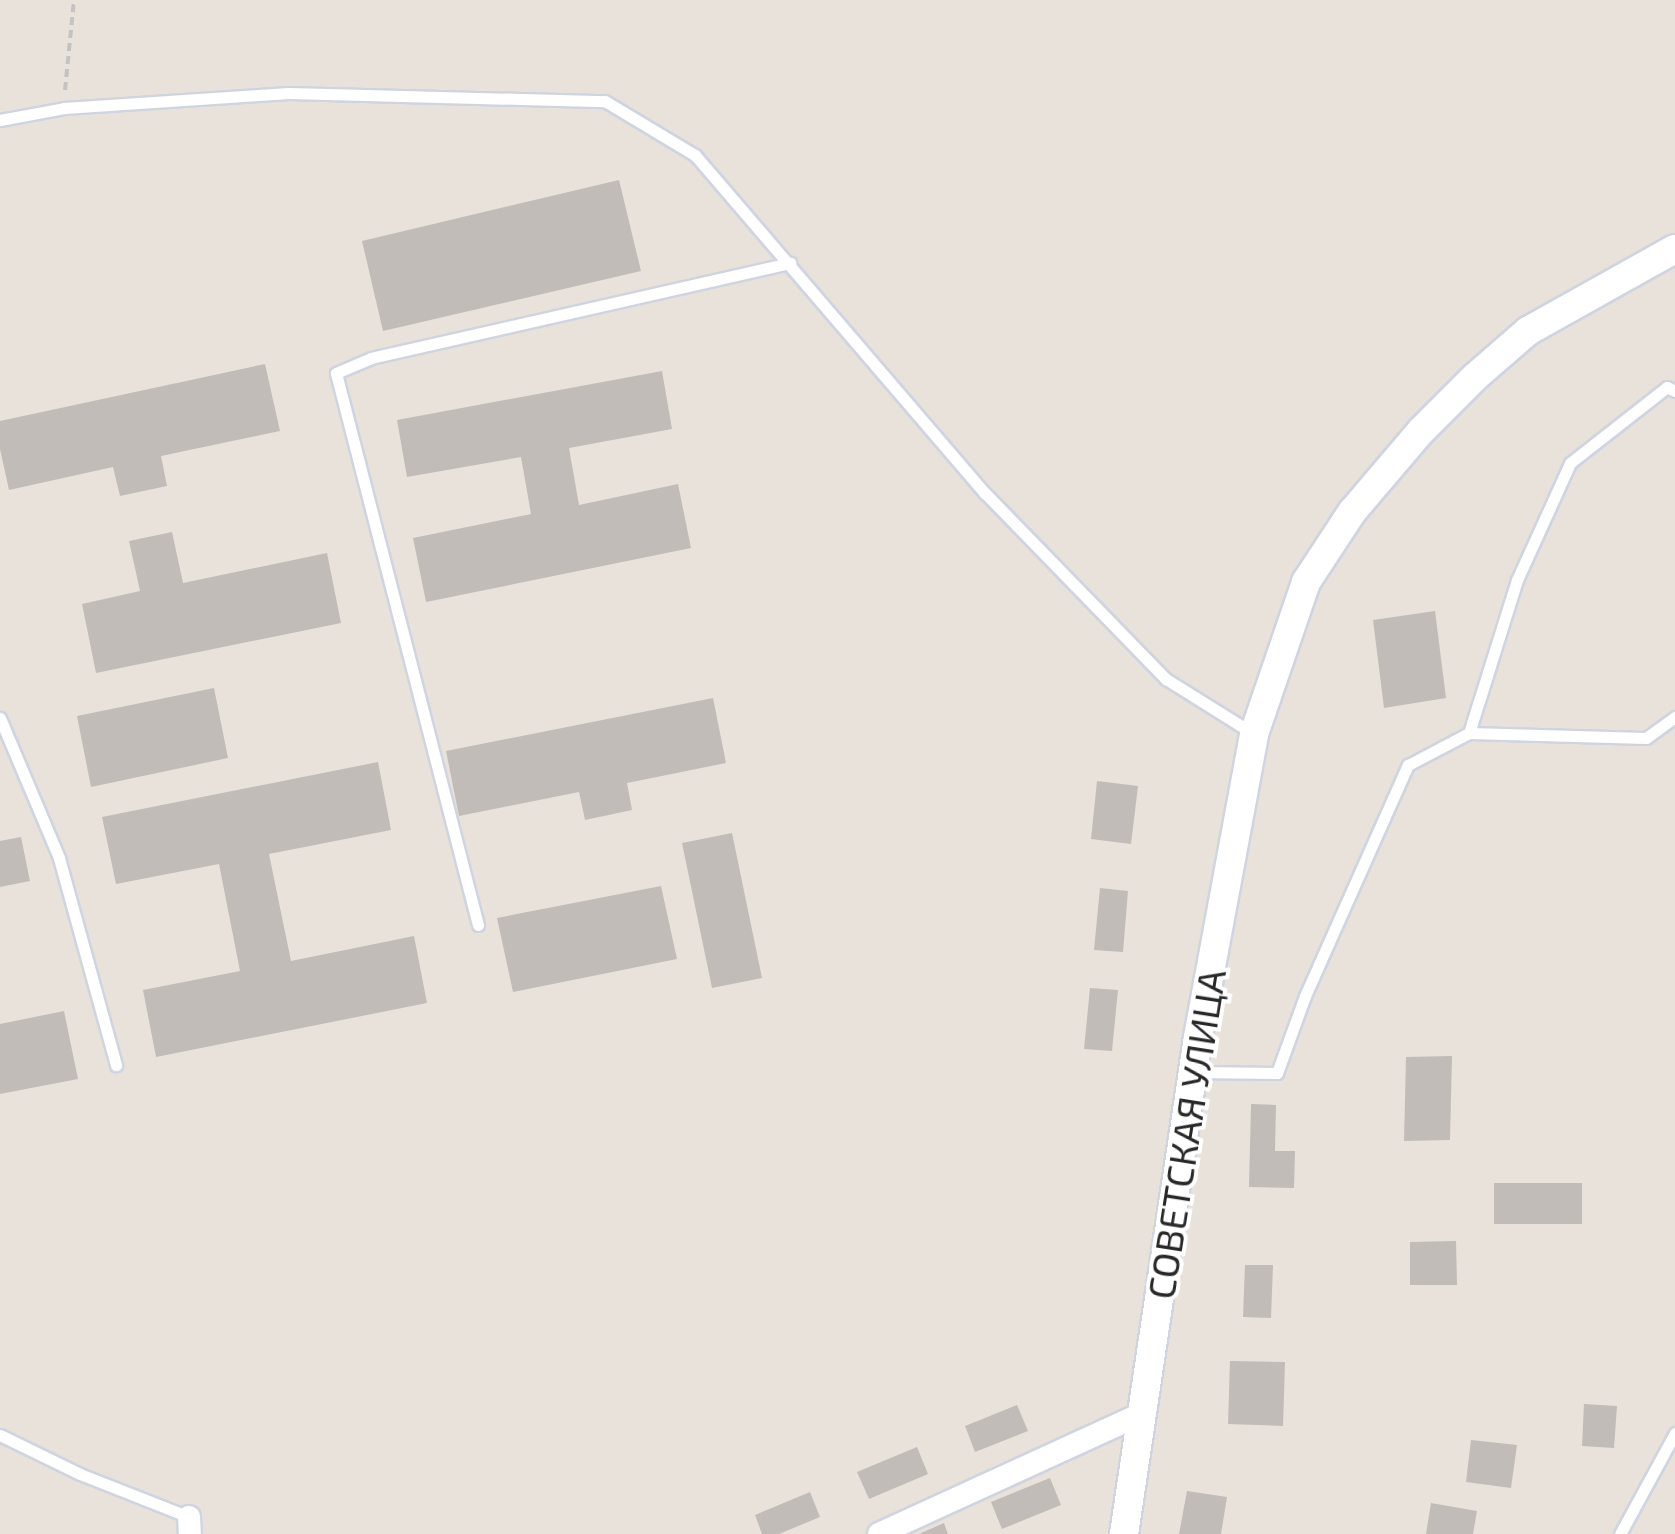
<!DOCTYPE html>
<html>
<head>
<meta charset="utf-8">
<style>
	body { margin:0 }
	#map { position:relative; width:1675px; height:1534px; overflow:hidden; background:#e9e2da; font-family:"Exo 2",sans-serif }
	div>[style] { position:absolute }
	.building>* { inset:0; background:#c1bcb7 }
	.path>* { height:4px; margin-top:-2px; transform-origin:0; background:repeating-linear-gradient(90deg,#c3c3c3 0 8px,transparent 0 13px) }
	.roads { filter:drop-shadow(2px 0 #cfd4e0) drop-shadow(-2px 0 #cfd4e0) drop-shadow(0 2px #cfd4e0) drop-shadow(0 -2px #cfd4e0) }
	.service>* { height:11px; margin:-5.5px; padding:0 5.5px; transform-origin:5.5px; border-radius:5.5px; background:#fff }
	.minor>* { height:22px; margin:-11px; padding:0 11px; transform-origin:11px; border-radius:11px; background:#fff }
	.tertiary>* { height:28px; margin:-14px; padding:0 14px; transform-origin:14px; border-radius:14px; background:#fff }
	span { translate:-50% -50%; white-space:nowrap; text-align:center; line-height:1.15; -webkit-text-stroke:8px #fff; paint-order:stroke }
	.street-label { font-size:38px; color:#282828 }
</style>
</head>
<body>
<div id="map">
	<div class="building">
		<i style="clip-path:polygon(619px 180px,641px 271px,383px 331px,362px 241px)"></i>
		<i style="clip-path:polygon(265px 364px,280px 431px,161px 456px,167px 486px,120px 496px,113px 467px,9px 490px,0 449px,0 421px)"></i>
		<i style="clip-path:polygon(662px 371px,672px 429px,569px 448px,579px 505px,678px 484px,691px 548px,426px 602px,413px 538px,531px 514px,521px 457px,407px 477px,397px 420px)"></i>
		<i style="clip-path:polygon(172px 532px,183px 583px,327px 553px,341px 623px,96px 673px,82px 604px,140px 591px,129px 541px)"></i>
		<i style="clip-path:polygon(1435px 611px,1446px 698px,1384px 708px,1373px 620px)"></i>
		<i style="clip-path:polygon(214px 688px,228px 758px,91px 787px,77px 716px)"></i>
		<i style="clip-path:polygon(713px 698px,726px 763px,627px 783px,632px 810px,585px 820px,579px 792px,459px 816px,446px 751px)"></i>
		<i style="clip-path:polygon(378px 762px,391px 830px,269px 854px,291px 961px,414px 936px,427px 1003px,156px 1057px,143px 990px,240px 971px,219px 864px,116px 884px,102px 817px)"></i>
		<i style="clip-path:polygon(1097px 781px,1138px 786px,1131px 844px,1091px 839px)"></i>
		<i style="clip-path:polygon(732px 833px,762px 978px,712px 988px,682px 843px)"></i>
		<i style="clip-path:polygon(21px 837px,30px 881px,0 887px,0 841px)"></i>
		<i style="clip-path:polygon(661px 886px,677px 959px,513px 992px,497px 918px)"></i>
		<i style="clip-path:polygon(1100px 888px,1128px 891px,1123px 952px,1094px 950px)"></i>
		<i style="clip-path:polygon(1090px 988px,1118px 990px,1112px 1051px,1084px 1049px)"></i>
		<i style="clip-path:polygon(64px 1011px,78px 1079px,0 1094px,0 1024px)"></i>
		<i style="clip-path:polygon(1452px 1056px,1450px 1140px,1404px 1141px,1406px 1057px)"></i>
		<i style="clip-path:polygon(1251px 1104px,1276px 1105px,1275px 1151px,1295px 1151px,1294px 1188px,1249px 1187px)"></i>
		<i style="clip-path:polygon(1494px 1183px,1582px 1183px,1582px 1224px,1494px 1224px)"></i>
		<i style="clip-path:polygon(1456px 1241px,1457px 1285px,1410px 1285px,1410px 1242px)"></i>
		<i style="clip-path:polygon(1245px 1265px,1273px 1265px,1271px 1318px,1243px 1317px)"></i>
		<i style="clip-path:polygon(1230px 1361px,1285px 1362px,1283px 1426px,1228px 1424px)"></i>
		<i style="clip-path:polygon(1584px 1404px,1617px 1406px,1614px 1448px,1582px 1446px)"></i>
		<i style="clip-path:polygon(1017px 1405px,1028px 1431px,975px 1452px,965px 1426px)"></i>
		<i style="clip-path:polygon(1471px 1440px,1517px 1445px,1511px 1488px,1466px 1482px)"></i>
		<i style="clip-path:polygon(917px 1447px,928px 1474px,869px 1499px,857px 1472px)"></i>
		<i style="clip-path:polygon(1050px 1478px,1061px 1505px,1002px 1529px,991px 1502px)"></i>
		<i style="clip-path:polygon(1187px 1491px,1227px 1497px,1221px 1534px,1179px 1534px)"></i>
		<i style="clip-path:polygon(810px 1492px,820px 1517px,779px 1534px,762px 1534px,755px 1515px)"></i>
		<i style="clip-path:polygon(1431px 1503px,1477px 1511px,1473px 1534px,1426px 1534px)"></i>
		<i style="clip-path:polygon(944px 1523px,948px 1534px,919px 1534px)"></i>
	</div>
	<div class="path">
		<i style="left:65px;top:90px;width:90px;rotate:-84.3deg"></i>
	</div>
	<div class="roads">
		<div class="service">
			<i style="left:0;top:120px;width:65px;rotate:-10.6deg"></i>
			<i style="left:64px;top:108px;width:225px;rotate:-3.8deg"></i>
			<i style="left:289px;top:93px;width:316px;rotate:1.5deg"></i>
			<i style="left:605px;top:101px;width:105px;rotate:31deg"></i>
			<i style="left:695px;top:155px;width:445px;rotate:49.4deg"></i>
			<i style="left:985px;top:493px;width:260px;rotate:45.8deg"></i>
			<i style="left:1166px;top:679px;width:104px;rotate:32deg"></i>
			<i style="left:0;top:718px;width:152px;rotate:67.1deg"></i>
			<i style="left:59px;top:858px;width:215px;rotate:74.6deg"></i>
			<i style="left:1469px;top:733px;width:160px;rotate:-72.6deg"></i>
			<i style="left:1517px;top:580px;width:128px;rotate:-65.6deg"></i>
			<i style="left:1570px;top:463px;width:123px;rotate:-38.1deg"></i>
			<i style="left:1667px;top:387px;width:9px;rotate:27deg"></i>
			<i style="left:478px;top:925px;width:570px;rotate:-104.43deg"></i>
			<i style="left:336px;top:373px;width:38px;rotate:-23deg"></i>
			<i style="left:371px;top:358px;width:430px;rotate:-12.8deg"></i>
			<i style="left:1193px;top:1072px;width:84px;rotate:0.7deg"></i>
			<i style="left:1277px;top:1073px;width:82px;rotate:-70deg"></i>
			<i style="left:1305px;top:996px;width:253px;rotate:-66deg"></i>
			<i style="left:1408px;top:765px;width:69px;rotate:-27.7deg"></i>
			<i style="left:1469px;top:733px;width:177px;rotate:1.6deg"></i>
			<i style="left:1646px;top:738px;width:36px;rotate:-36deg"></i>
			<i style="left:0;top:1435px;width:89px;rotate:26deg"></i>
			<i style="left:80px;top:1474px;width:117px;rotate:21.5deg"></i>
			<i style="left:1620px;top:1534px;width:115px;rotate:-61.4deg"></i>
		</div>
		<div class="minor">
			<i style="left:189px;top:1517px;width:17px;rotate:87deg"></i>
			<i style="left:879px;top:1534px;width:290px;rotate:-24.6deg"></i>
		</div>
		<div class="tertiary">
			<i style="left:1124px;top:1534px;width:502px;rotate:-81.53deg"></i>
			<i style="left:1198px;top:1037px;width:308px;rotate:-79.5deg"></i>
			<i style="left:1254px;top:734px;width:161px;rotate:-71.1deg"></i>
			<i style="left:1306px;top:582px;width:84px;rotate:-56.7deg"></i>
			<i style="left:1352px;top:512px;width:106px;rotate:-49.6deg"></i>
			<i style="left:1421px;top:431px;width:76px;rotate:-45deg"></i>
			<i style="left:1475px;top:377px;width:70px;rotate:-41deg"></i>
			<i style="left:1528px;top:331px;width:168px;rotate:-29.2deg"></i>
		</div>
	</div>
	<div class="street-label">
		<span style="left:1186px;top:1134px;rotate:-81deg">СОВЕТСКАЯ УЛИЦА</span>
	</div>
</div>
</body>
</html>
